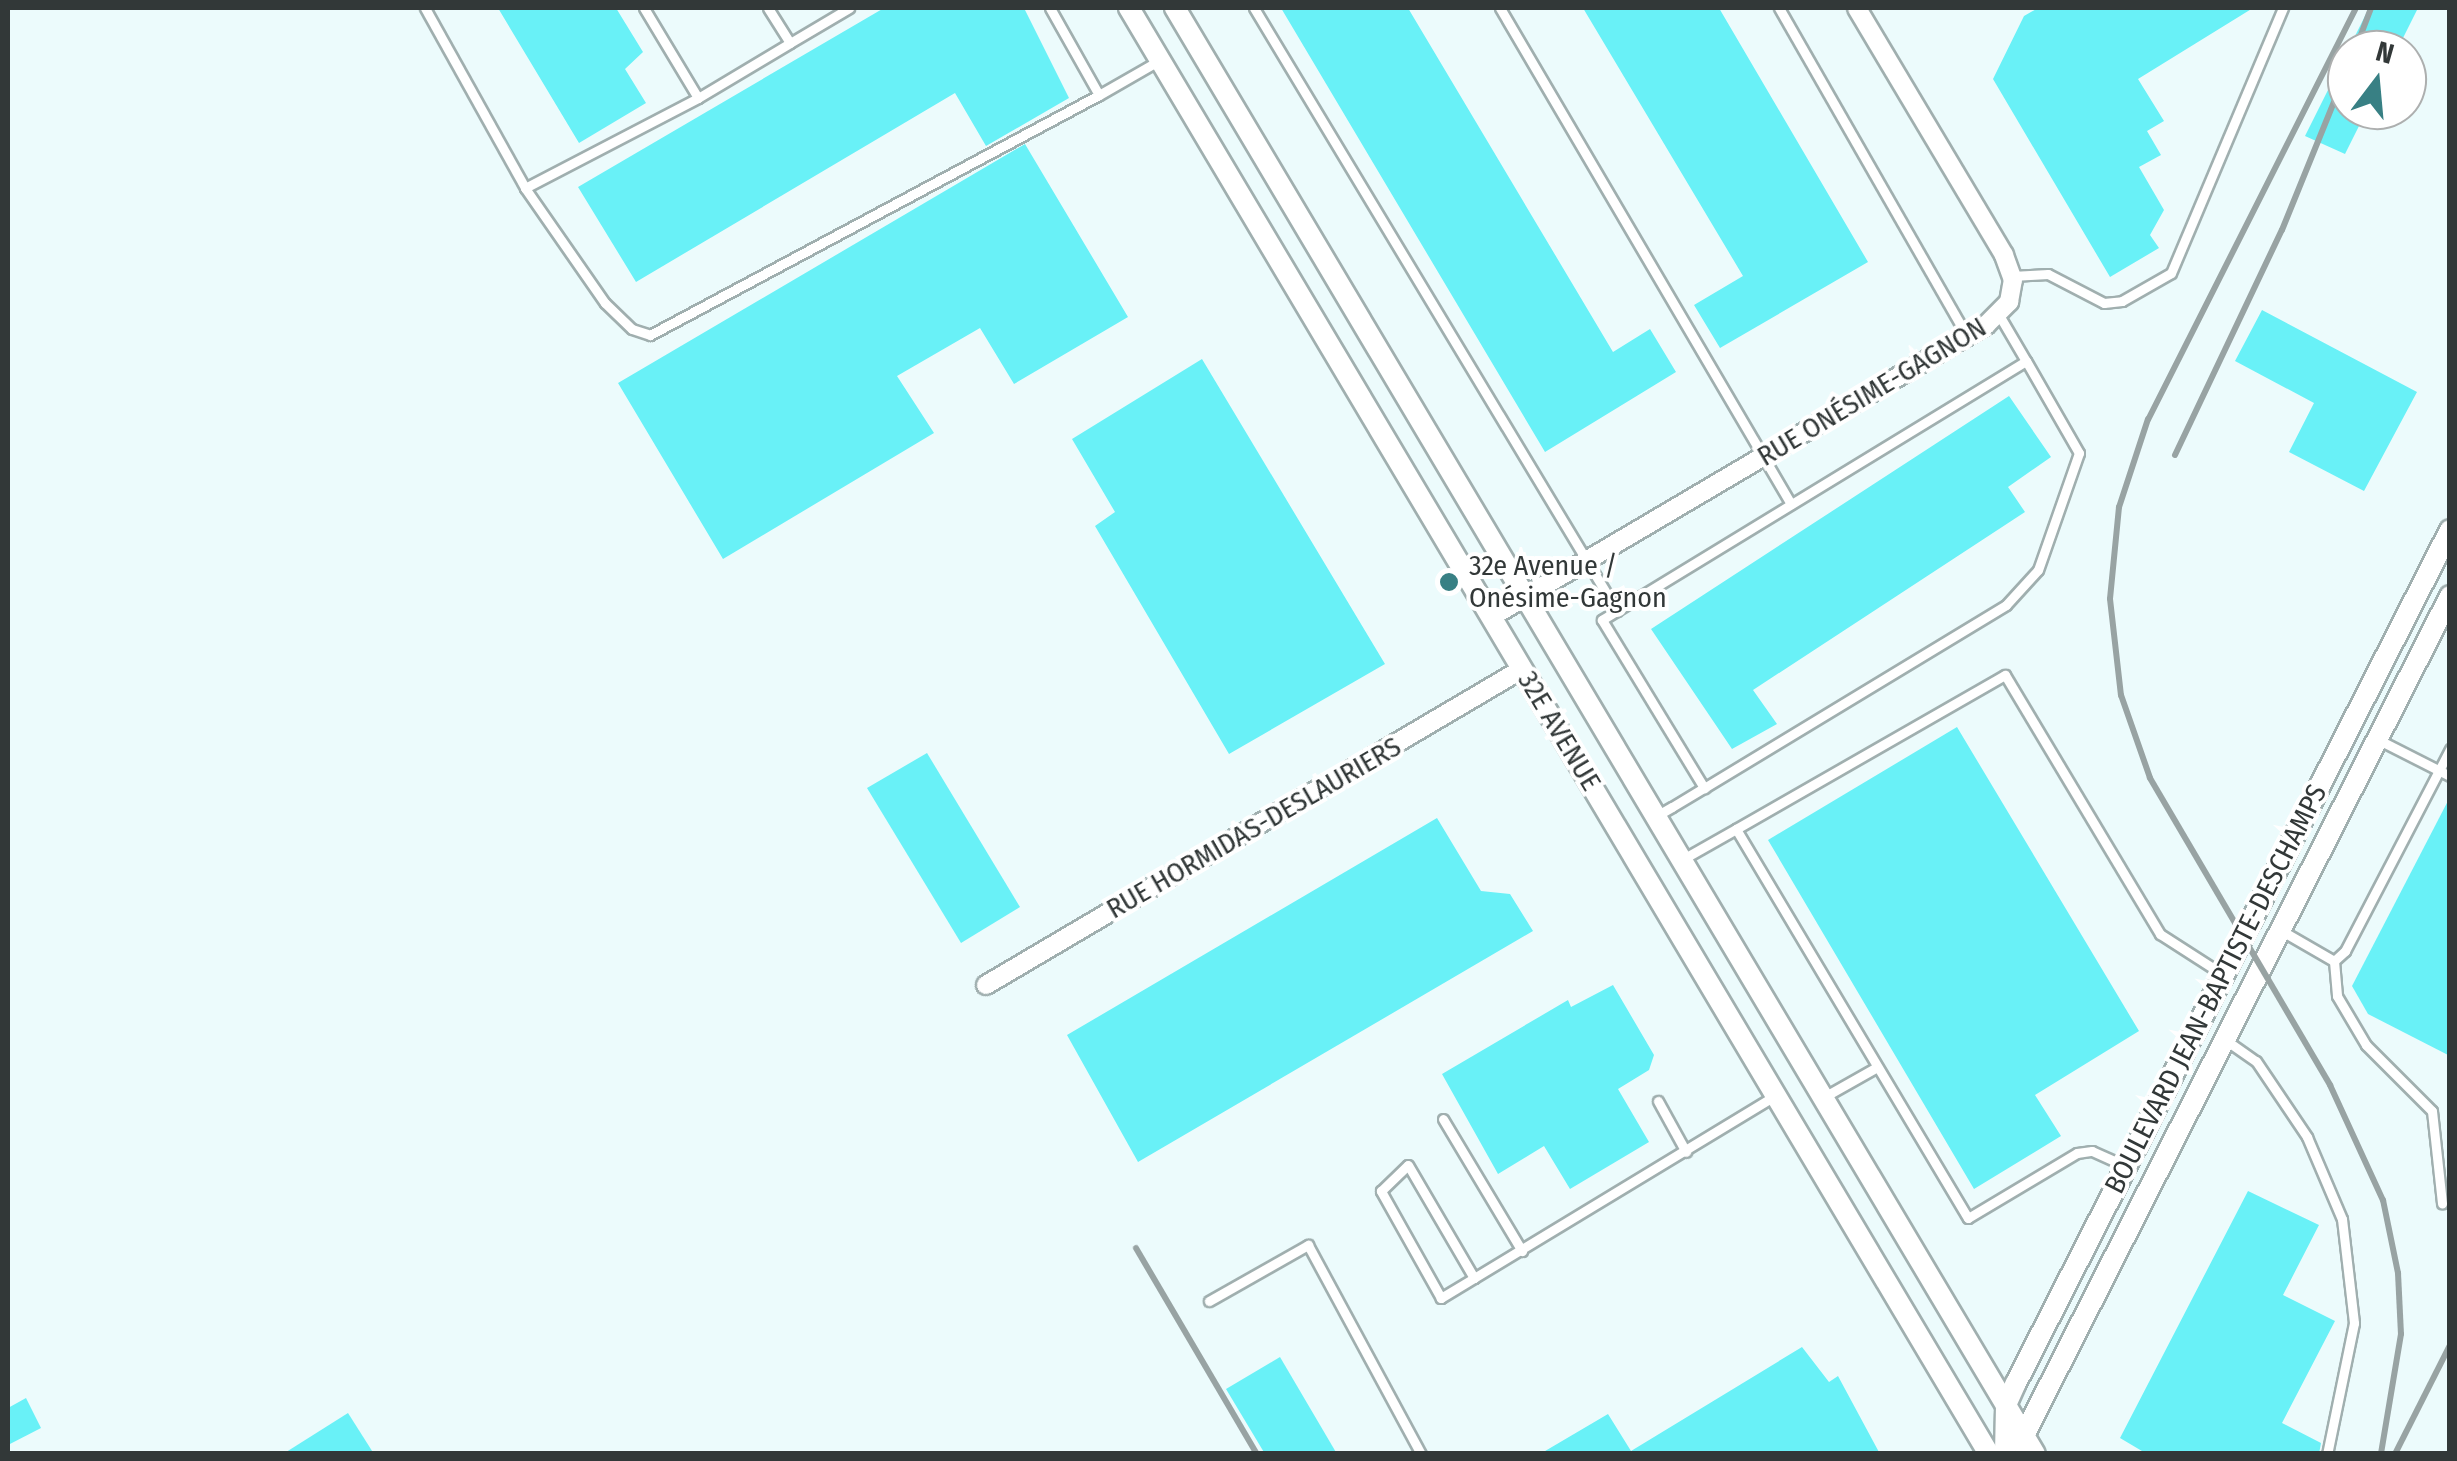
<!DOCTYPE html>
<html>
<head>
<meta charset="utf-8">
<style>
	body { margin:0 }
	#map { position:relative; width:2457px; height:1461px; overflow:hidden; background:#ecfbfc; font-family:"Fira Sans Condensed",sans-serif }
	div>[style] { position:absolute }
	.building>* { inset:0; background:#69f1f7 }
	.roads { filter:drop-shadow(2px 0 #a0afaf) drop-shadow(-2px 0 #a0afaf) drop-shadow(0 2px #a0afaf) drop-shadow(0 -2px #a0afaf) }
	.service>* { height:9px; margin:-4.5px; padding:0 4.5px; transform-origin:4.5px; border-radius:4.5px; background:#fff }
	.minor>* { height:18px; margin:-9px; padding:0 9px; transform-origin:9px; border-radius:9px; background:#fff }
	.tertiary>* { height:20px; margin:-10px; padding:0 10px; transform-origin:10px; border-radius:10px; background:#fff }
	.rail>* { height:6px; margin:-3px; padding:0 3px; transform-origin:3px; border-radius:3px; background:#98a3a3 }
	.dots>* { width:28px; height:28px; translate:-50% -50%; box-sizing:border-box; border:5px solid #fff; border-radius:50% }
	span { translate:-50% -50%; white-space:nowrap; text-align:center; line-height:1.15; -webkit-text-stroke:8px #fff; paint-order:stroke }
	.street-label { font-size:28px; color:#323838 }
	.poi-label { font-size:28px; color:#323838 }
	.left { translate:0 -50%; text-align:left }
	.frame { position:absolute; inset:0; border:10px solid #323838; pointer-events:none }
	.north { position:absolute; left:2327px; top:30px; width:100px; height:100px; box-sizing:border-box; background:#fff; border:2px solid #adafaf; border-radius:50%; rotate:16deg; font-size:28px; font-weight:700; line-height:40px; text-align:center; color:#323838 }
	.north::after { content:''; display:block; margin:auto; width:35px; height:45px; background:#388084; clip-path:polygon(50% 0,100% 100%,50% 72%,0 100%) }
</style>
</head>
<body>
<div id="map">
	<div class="building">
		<i style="clip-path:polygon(498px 8px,616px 8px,643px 52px,625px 69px,646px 103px,579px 143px)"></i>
		<i style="clip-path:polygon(884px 8px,1024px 8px,1069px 98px,986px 146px,955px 93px,636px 282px,578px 187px)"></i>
		<i style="clip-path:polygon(1281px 8px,1408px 8px,1613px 352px,1650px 329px,1676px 372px,1545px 452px)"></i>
		<i style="clip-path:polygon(1583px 8px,1719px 8px,1868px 262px,1720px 348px,1694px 305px,1743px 276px)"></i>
		<i style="clip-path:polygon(2038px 8px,2253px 8px,2138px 79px,2164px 121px,2147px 131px,2161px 155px,2139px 167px,2164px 210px,2150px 235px,2159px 248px,2110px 277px,1993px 79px,2024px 16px)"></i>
		<i style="clip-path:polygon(2369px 8px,2418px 8px,2397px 50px,2348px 50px)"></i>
		<i style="clip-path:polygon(2347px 52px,2347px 110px,2367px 110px,2345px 154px,2305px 136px)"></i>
		<i style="clip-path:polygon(1025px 144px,1128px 317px,1014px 384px,980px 328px,897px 376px,934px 433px,723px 559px,618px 383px)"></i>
		<i style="clip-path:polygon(2262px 310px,2417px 392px,2364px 491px,2289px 452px,2314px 403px,2235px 361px)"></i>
		<i style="clip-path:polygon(1202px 359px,1385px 664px,1229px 754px,1095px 526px,1115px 512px,1072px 439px)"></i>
		<i style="clip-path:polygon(2009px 396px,2051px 457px,2008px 487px,2025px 512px,1753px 690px,1777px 724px,1732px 749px,1651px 629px)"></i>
		<i style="clip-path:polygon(1957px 727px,2139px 1031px,2035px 1095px,2061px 1136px,1974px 1189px,1768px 840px)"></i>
		<i style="clip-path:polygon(927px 753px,1020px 907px,961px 943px,867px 788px)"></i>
		<i style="clip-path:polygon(2450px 797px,2450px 1056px,2368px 1014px,2352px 986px)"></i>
		<i style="clip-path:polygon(1437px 818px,1481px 891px,1510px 894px,1533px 931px,1138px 1162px,1067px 1035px)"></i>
		<i style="clip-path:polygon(1613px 985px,1654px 1055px,1649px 1070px,1618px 1089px,1649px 1142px,1570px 1189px,1544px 1146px,1498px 1174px,1442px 1074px,1568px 1000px,1571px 1007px)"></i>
		<i style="clip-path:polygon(2248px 1191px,2319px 1225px,2283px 1295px,2335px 1321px,2282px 1423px,2321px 1443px,2319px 1454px,2147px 1454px,2120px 1438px)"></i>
		<i style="clip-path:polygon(1802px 1347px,1829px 1382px,1838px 1376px,1880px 1454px,1540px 1454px,1608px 1414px,1631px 1451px)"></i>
		<i style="clip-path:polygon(1280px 1357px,1337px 1454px,1265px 1454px,1226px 1389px)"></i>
		<i style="clip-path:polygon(26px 1398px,41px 1428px,8px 1445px,8px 1408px)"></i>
		<i style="clip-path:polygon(348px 1413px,374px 1454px,283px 1454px)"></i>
	</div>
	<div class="roads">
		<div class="service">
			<i style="left:425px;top:8px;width:206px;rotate:60.9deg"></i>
			<i style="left:525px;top:188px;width:195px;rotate:-27.5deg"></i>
			<i style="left:644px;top:8px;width:105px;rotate:59deg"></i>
			<i style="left:698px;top:98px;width:107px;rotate:-30.9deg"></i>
			<i style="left:768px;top:8px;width:41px;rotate:57.8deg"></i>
			<i style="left:790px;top:43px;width:69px;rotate:-30.7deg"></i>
			<i style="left:1050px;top:8px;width:100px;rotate:60.6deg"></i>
			<i style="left:1099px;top:95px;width:70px;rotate:-29.8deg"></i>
			<i style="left:1254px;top:8px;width:704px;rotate:58.95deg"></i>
			<i style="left:1500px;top:8px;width:575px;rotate:59.6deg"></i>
			<i style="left:1779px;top:8px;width:377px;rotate:60.2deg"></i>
			<i style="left:525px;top:188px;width:140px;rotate:55.2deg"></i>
			<i style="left:605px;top:303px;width:37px;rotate:44deg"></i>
			<i style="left:632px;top:329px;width:19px;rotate:18deg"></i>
			<i style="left:650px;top:335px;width:509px;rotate:-28.13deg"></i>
			<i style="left:2012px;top:276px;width:36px;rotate:-3deg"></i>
			<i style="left:2048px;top:274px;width:63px;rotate:27.4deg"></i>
			<i style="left:2104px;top:303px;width:18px;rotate:-6deg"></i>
			<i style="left:2122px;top:301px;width:56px;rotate:-29.7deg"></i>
			<i style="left:2171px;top:273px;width:288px;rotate:-67.1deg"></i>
			<i style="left:1999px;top:315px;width:53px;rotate:59.6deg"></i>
			<i style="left:2379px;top:740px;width:80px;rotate:26.9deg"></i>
			<i style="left:1658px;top:815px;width:16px;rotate:-30deg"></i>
			<i style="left:1672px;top:807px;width:37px;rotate:-31deg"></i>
			<i style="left:1704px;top:788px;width:353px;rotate:-31.2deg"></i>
			<i style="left:2006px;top:605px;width:47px;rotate:-47.6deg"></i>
			<i style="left:2038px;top:570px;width:124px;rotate:-70.7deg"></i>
			<i style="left:2079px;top:453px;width:106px;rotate:-119.9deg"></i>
			<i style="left:2026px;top:361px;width:497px;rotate:148.6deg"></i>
			<i style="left:1602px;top:620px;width:197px;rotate:58.7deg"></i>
			<i style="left:1736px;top:829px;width:310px;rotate:-29.8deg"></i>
			<i style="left:2005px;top:675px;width:302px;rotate:59.1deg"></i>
			<i style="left:2160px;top:934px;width:74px;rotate:32.8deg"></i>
			<i style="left:1683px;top:859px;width:61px;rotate:-29.5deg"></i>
			<i style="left:1736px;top:829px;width:453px;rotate:59.2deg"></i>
			<i style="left:1968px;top:1218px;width:127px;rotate:-30.8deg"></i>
			<i style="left:2077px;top:1153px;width:15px;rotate:-8deg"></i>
			<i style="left:2092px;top:1151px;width:37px;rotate:24deg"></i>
			<i style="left:2282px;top:931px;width:60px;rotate:30deg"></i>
			<i style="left:2334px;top:961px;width:15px;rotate:-42deg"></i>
			<i style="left:2345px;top:951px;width:228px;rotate:-62.5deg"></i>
			<i style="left:2334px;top:961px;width:35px;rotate:85deg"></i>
			<i style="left:2337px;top:996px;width:57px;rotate:59.4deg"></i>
			<i style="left:2366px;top:1045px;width:93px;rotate:45deg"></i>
			<i style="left:2432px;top:1111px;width:93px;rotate:83.8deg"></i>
			<i style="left:2227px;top:1041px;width:35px;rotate:35deg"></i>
			<i style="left:2256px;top:1061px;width:92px;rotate:56.1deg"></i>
			<i style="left:2307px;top:1137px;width:89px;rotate:66.9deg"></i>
			<i style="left:2342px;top:1219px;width:105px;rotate:83.4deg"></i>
			<i style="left:2354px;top:1323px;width:134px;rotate:101.6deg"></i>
			<i style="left:1824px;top:1097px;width:61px;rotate:-29.5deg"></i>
			<i style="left:1658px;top:1101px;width:58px;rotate:61.2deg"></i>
			<i style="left:1443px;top:1119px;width:154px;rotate:59.1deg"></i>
			<i style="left:1408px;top:1165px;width:131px;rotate:59.7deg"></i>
			<i style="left:1474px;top:1278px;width:39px;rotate:149deg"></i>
			<i style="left:1441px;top:1298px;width:123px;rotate:-119.3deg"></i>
			<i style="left:1381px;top:1191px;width:37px;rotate:-44deg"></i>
			<i style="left:1474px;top:1278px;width:351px;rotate:-31.2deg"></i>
			<i style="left:1209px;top:1301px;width:114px;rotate:-29.5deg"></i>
			<i style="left:1308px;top:1245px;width:238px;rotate:61.6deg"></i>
		</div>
		<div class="minor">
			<i style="left:1491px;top:617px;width:575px;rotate:-30.54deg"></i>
			<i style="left:1986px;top:325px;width:33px;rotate:-45deg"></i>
			<i style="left:2009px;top:302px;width:22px;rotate:-80deg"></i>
			<i style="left:2013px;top:280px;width:27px;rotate:-110deg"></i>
			<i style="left:2004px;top:255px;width:287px;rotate:-120.8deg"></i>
			<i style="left:986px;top:985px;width:622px;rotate:-30.52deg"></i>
		</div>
		<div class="tertiary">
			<i style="left:1129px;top:8px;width:1682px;rotate:59.26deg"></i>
			<i style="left:1175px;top:8px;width:1682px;rotate:59.26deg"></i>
			<i style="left:2020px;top:1443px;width:950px;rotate:-63.08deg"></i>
			<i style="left:2005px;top:1454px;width:49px;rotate:-88.8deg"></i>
			<i style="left:2006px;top:1405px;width:24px;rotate:-66deg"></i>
			<i style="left:2016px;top:1383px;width:957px;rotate:-63.03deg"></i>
		</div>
	</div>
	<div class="rail">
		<i style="left:2356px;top:8px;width:461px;rotate:116.8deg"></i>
		<i style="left:2148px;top:419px;width:93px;rotate:108.2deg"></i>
		<i style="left:2119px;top:507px;width:92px;rotate:95.6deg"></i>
		<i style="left:2110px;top:599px;width:97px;rotate:83.5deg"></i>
		<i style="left:2121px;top:695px;width:88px;rotate:70.7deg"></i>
		<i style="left:2150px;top:778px;width:356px;rotate:59.6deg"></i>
		<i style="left:2330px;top:1085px;width:127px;rotate:65.3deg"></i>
		<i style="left:2383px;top:1200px;width:75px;rotate:78.4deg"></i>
		<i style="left:2398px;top:1273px;width:61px;rotate:87.2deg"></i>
		<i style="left:2401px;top:1334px;width:122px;rotate:99.5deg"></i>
		<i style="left:2355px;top:50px;width:45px;rotate:-69.1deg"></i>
		<i style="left:2175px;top:455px;width:249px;rotate:-64.6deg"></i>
		<i style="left:2282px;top:230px;width:173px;rotate:-67.9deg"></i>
		<i style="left:1136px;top:1248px;width:239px;rotate:59.6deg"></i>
		<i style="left:2395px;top:1454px;width:122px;rotate:-63.2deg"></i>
	</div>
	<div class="dots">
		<i style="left:1449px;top:582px;background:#388084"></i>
	</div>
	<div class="street-label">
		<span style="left:1872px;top:392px;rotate:-31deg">RUE ONÉSIME-GAGNON</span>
		<span style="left:1559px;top:731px;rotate:59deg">32E AVENUE</span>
		<span style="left:1254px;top:828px;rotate:-30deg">RUE HORMIDAS-DESLAURIERS</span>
		<span style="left:2216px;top:989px;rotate:-63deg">BOULEVARD JEAN-BAPTISTE-DESCHAMPS</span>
	</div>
	<div class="poi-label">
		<span class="left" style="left:1469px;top:582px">32e Avenue /<br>Onésime-Gagnon</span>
	</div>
	<div class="frame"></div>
	<div class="north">N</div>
</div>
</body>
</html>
